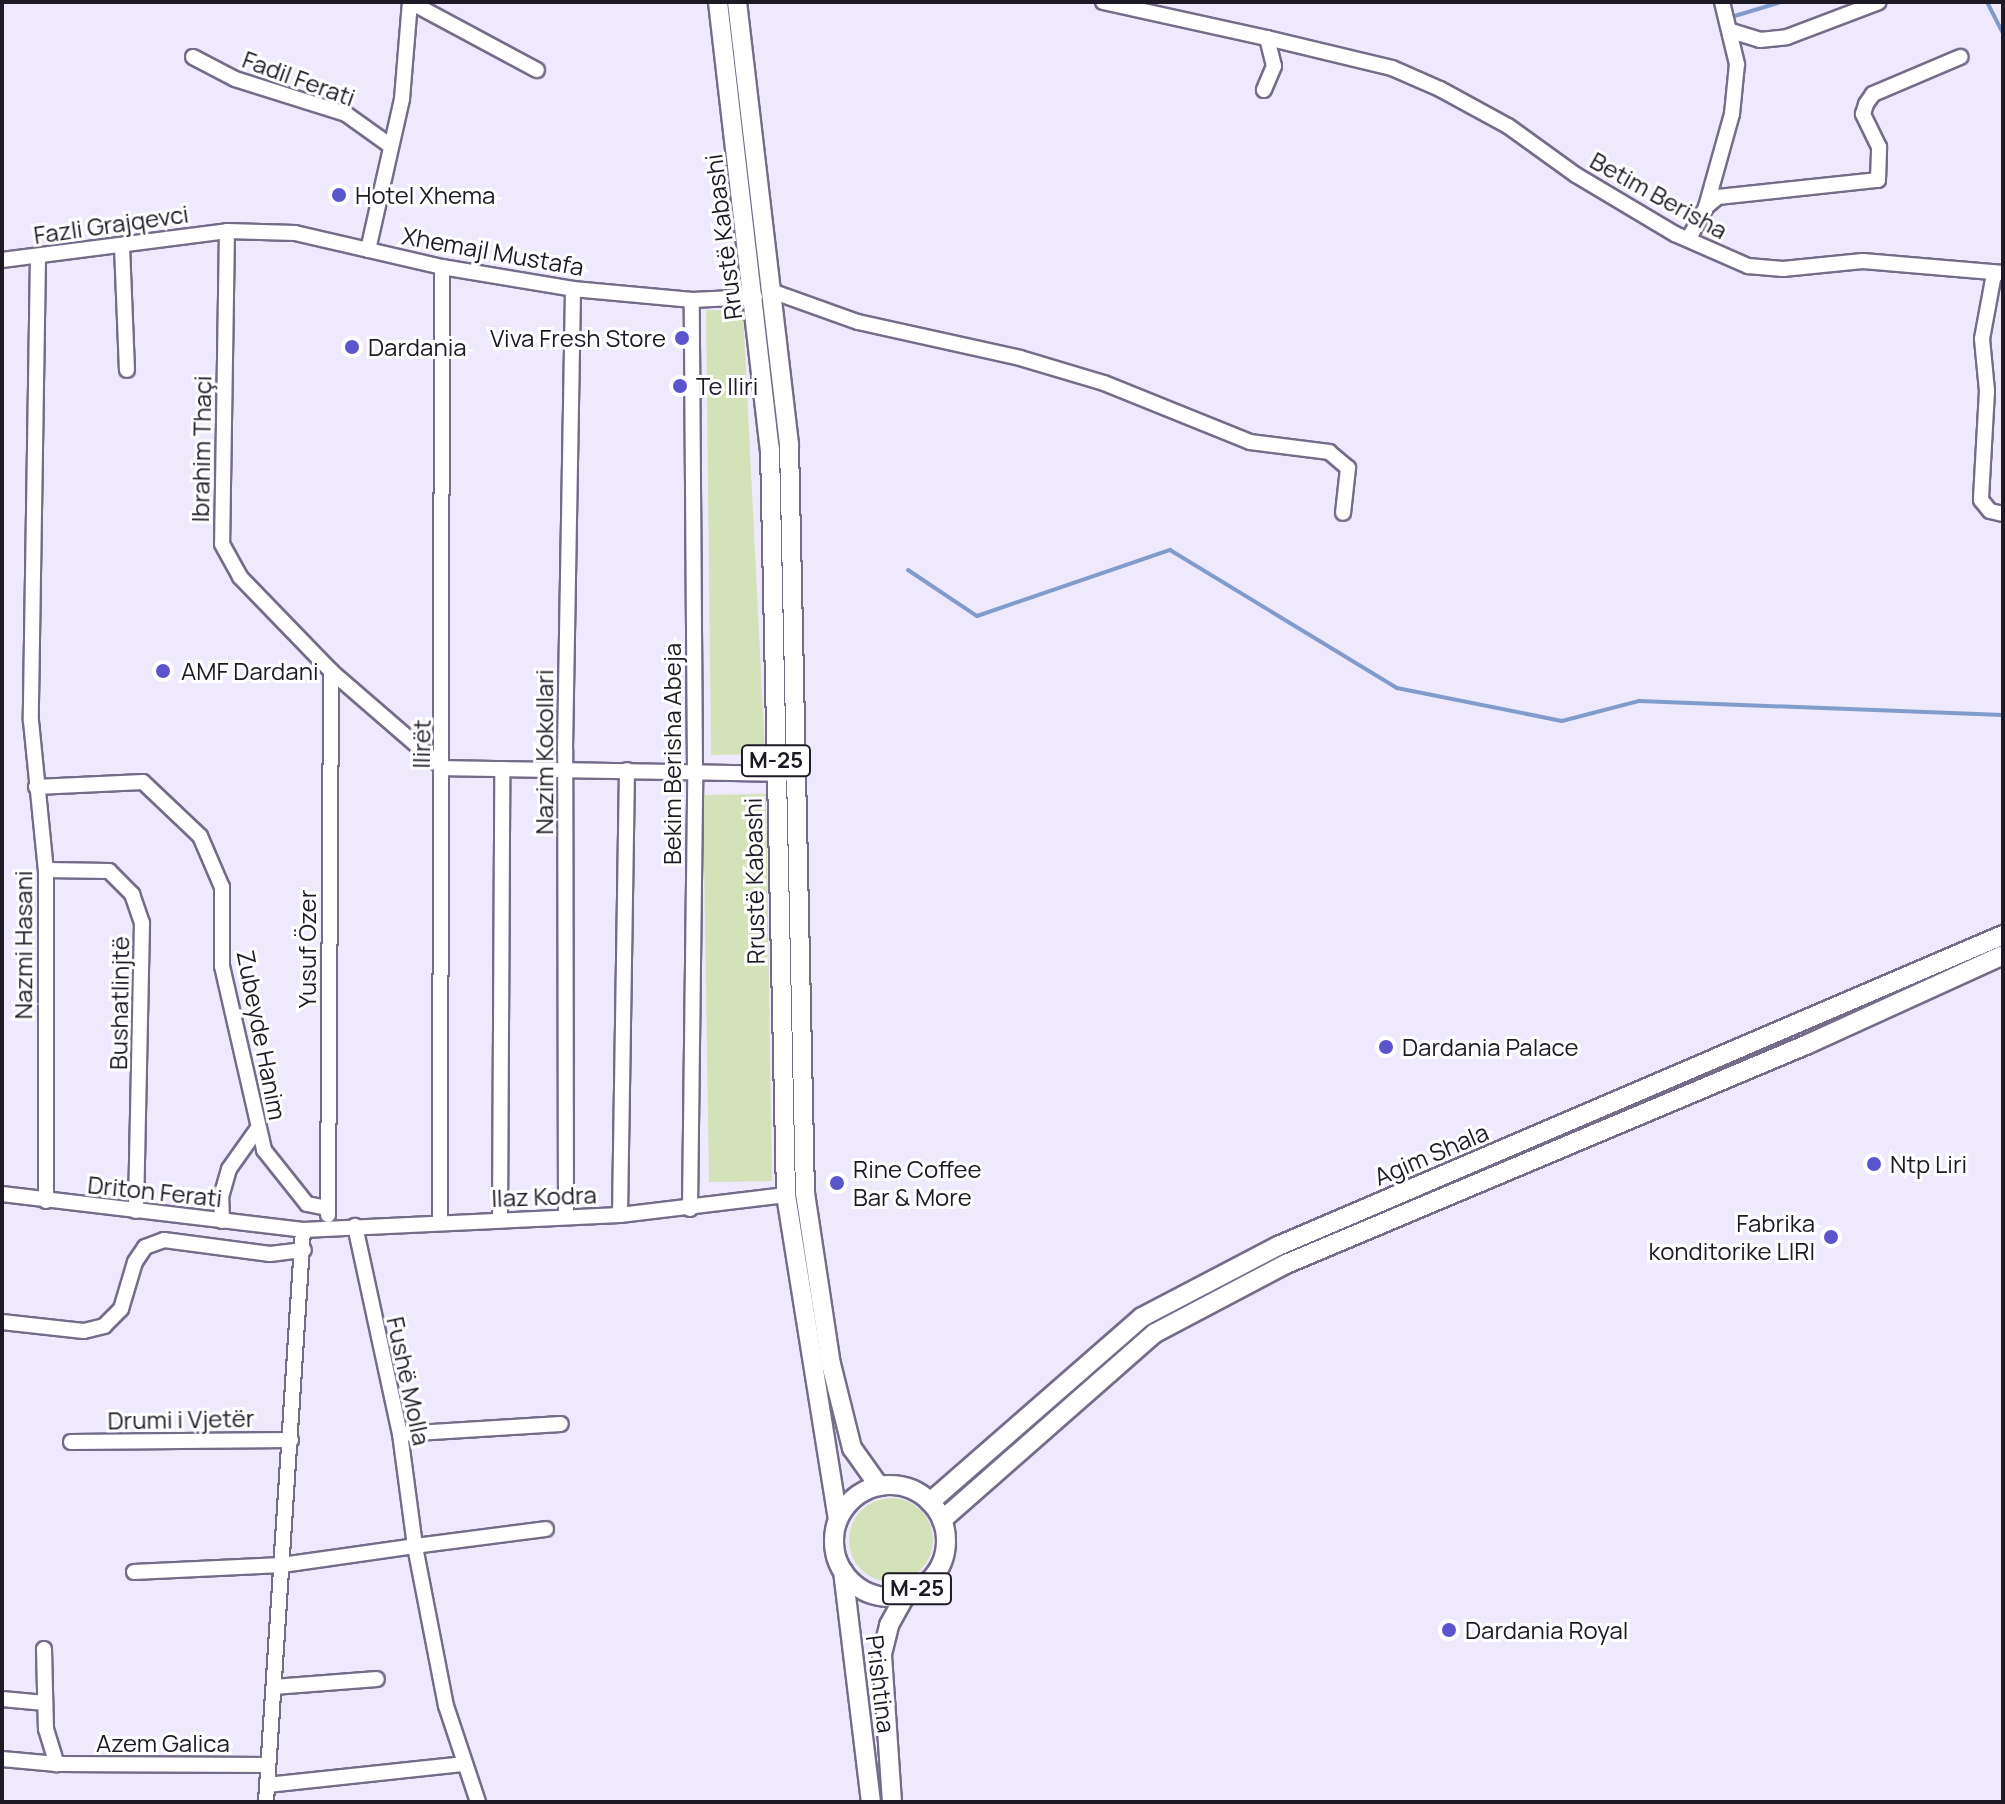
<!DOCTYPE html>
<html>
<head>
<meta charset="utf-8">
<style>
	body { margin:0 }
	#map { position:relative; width:2005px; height:1804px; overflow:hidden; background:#efe9fe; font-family:Manrope,sans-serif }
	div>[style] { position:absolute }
	.green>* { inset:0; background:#d4e2b9 }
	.round { border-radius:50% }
	.stream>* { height:4px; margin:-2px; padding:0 2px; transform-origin:2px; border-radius:2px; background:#819bcb }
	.roads { filter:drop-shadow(2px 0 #756c8a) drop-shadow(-2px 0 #756c8a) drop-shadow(0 2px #756c8a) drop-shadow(0 -2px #756c8a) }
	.minor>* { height:14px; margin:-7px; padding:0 7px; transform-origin:7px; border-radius:7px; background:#fff }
	.major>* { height:18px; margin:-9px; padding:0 9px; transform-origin:9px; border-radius:9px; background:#fff }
	.major>.ring { margin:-9px; padding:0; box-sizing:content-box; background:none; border:18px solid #fff; border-radius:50% }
	.dots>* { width:22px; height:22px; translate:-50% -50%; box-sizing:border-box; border:4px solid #fff; border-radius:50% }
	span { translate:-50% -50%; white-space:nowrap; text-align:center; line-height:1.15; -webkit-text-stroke:6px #fff; paint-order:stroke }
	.shield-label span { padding:2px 6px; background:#fff; border:2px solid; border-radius:6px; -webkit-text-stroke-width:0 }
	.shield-label { font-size:22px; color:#1d1925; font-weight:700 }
	.street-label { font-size:24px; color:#1d1925 }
	.poi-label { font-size:24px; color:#1d1925 }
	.left { translate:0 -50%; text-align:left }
	.right { translate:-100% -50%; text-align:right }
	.frame { position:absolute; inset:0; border:4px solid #1d1925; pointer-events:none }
</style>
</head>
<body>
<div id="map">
	<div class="green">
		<i style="clip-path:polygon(706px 310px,743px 311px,765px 754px,711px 755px)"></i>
		<i style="clip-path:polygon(766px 794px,772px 1181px,709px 1182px,703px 795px)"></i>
		<i class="round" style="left:849px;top:1498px;width:84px;height:84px"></i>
	</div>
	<div class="stream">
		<i style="left:1987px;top:2px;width:35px;rotate:63deg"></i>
		<i style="left:1728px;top:18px;width:55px;rotate:-16.8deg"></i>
		<i style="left:908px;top:570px;width:83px;rotate:33.7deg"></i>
		<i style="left:977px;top:616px;width:204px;rotate:-18.9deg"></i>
		<i style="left:1170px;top:550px;width:266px;rotate:31.3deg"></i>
		<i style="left:1397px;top:688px;width:168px;rotate:11.3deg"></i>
		<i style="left:1562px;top:721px;width:80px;rotate:-14.6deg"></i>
		<i style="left:1639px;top:701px;width:364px;rotate:2.2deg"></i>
	</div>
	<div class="roads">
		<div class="minor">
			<i style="left:410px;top:2px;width:144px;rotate:28.2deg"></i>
			<i style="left:1103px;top:2px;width:168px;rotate:12.4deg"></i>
			<i style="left:1267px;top:38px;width:29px;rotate:76deg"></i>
			<i style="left:1274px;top:66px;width:26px;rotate:113deg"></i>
			<i style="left:1731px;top:31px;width:30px;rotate:17deg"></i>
			<i style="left:1760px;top:40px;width:27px;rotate:-6deg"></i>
			<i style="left:1787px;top:37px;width:98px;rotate:-20.8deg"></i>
			<i style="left:1267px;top:38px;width:129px;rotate:13.5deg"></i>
			<i style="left:1392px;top:68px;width:52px;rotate:23.6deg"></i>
			<i style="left:1440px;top:89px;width:77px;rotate:28.6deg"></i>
			<i style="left:1508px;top:126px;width:84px;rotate:35.8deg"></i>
			<i style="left:1576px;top:175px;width:115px;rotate:30.8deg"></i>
			<i style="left:1675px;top:234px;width:80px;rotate:23.7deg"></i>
			<i style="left:1748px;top:266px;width:35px;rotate:5deg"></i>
			<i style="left:1783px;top:269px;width:80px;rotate:-5.7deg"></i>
			<i style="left:1863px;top:261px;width:141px;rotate:4.9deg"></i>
			<i style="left:193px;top:57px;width:47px;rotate:27.6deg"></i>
			<i style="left:235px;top:79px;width:116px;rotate:17.5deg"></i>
			<i style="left:346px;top:114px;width:52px;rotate:35.5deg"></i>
			<i style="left:1706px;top:207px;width:16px;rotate:-40deg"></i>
			<i style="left:1718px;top:197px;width:161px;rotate:-6.1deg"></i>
			<i style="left:1878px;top:180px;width:33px;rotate:-88deg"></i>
			<i style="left:1879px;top:147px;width:37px;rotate:-116deg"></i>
			<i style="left:1863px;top:114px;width:10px;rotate:-73deg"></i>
			<i style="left:1866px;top:104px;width:12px;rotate:-55deg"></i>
			<i style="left:1873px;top:94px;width:95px;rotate:-23deg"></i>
			<i style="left:227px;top:231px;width:313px;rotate:90.9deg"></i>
			<i style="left:222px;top:544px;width:38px;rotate:61deg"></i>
			<i style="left:240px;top:577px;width:131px;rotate:45.9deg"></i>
			<i style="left:331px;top:671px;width:148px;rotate:40.9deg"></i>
			<i style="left:443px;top:768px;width:341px;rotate:1deg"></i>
			<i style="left:1689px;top:238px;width:35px;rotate:-61deg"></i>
			<i style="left:1706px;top:207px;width:97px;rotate:-74.4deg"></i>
			<i style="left:1732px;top:114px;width:50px;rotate:-84.3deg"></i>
			<i style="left:1737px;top:64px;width:64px;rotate:-103.6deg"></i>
			<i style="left:122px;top:246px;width:124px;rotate:87.7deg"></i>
			<i style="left:368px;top:250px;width:155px;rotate:-77.3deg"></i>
			<i style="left:402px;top:99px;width:97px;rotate:-85.3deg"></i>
			<i style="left:38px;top:257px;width:464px;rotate:90.9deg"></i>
			<i style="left:31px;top:721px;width:150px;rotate:84.3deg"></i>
			<i style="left:46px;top:870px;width:331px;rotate:90deg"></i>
			<i style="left:2px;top:260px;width:227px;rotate:-7.3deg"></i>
			<i style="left:227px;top:231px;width:68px;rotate:1.7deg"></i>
			<i style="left:295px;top:233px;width:151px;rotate:13deg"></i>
			<i style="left:442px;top:267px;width:133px;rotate:9.5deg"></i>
			<i style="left:573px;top:289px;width:120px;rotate:5.3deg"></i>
			<i style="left:692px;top:300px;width:63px;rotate:-2.7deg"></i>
			<i style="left:1994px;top:274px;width:66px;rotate:100.5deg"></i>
			<i style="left:1982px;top:339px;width:52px;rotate:84.5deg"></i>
			<i style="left:1987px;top:391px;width:109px;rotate:93.2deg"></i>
			<i style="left:1981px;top:500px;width:14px;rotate:51deg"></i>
			<i style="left:1990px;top:511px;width:13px;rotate:13deg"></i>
			<i style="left:774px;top:292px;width:89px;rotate:19.7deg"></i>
			<i style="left:858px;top:322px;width:166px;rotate:12.5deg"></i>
			<i style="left:1020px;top:358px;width:88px;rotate:16.6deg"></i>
			<i style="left:1104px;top:383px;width:157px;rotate:22deg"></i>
			<i style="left:1250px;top:442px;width:80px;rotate:7.2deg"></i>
			<i style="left:1329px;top:452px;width:25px;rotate:40deg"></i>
			<i style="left:1348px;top:468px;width:45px;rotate:96.3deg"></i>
			<i style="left:36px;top:787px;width:107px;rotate:-2.7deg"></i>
			<i style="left:143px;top:782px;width:79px;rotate:43.5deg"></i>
			<i style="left:200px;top:836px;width:56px;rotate:66.7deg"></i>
			<i style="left:222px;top:887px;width:79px;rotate:90deg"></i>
			<i style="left:222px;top:966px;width:189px;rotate:77.1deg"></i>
			<i style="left:264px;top:1150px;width:69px;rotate:51.5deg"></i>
			<i style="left:307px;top:1204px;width:20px;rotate:11deg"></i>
			<i style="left:46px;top:870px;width:63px;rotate:0.9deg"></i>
			<i style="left:109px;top:871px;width:33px;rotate:45deg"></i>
			<i style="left:132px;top:894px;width:31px;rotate:71deg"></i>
			<i style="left:142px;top:923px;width:288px;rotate:91.2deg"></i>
			<i style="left:2px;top:1194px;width:303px;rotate:6.8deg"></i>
			<i style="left:303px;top:1230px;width:317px;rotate:-2.7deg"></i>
			<i style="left:620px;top:1215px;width:167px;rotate:-6.9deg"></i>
			<i style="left:690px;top:1209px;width:438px;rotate:-89.3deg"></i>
			<i style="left:695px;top:771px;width:471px;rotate:-90.4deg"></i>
			<i style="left:328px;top:1215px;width:544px;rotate:-89.68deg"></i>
			<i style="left:620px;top:1215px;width:445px;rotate:-89.1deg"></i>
			<i style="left:566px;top:1216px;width:467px;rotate:-90.1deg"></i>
			<i style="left:565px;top:749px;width:460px;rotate:-89deg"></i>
			<i style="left:500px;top:1219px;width:450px;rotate:-89.7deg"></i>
			<i style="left:222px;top:1221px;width:24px;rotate:-92deg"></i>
			<i style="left:221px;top:1197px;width:29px;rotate:-74deg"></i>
			<i style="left:229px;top:1169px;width:50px;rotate:-54.7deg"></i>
			<i style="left:440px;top:1222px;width:955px;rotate:-89.88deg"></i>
			<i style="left:2px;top:1322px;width:82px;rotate:6.3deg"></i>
			<i style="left:84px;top:1331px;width:21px;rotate:-14deg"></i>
			<i style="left:104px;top:1326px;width:24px;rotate:-45deg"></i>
			<i style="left:121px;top:1309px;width:49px;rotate:-73.4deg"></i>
			<i style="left:135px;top:1262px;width:18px;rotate:-56deg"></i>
			<i style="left:145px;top:1247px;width:20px;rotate:-20deg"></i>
			<i style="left:164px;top:1240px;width:107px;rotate:7.5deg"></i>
			<i style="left:270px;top:1254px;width:34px;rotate:-7deg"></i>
			<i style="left:400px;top:1434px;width:161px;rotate:-3.6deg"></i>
			<i style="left:71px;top:1442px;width:220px;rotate:-0.5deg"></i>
			<i style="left:134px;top:1572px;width:148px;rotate:-2.7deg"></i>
			<i style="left:282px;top:1565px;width:134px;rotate:-8.1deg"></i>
			<i style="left:415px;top:1546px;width:113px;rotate:-97.6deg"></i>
			<i style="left:400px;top:1434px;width:213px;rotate:-102.2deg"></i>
			<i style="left:44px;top:1649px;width:80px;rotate:88.6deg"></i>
			<i style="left:46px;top:1729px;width:37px;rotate:73deg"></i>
			<i style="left:57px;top:1764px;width:211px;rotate:0.3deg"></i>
			<i style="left:274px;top:1687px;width:103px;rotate:-4.4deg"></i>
			<i style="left:2px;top:1699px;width:43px;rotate:5.3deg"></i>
			<i style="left:2px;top:1759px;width:55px;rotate:5.2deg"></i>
			<i style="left:267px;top:1785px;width:199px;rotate:-6.1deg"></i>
			<i style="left:266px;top:1802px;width:573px;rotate:-86.3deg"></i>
			<i style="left:478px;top:1802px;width:101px;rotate:-108.4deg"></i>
			<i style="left:446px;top:1706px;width:163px;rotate:-101deg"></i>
			<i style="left:415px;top:1546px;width:132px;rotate:-7.4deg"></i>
		</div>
		<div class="major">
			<i style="left:718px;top:2px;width:450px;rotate:83.4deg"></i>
			<i style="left:770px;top:449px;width:746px;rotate:88.77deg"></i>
			<i style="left:786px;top:1195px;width:328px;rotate:80.9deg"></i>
			<i style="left:737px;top:2px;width:445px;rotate:83.3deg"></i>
			<i style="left:789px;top:444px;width:749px;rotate:88.78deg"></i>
			<i style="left:805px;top:1193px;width:173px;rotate:81.4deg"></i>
			<i style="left:831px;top:1364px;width:87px;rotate:76deg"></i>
			<i style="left:852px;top:1448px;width:47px;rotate:54.6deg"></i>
			<i class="ring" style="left:834px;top:1485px;width:94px;height:94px"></i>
			<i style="left:930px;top:1502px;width:281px;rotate:-41.1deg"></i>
			<i style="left:1142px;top:1317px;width:153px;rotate:-27.6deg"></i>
			<i style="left:1278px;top:1246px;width:789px;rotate:-23.22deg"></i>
			<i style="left:942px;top:1520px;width:283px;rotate:-41.3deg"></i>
			<i style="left:1155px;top:1333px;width:148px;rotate:-27.8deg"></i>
			<i style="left:1286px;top:1264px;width:566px;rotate:-22.85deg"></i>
			<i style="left:1808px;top:1044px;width:214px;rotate:-24.5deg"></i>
			<i style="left:843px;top:1571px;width:233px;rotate:83.1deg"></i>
			<i style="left:892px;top:1802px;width:148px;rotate:-93.9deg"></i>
			<i style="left:882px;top:1654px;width:30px;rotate:-76deg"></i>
			<i style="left:889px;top:1625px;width:35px;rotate:-61deg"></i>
		</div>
	</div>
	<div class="dots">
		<i style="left:339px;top:195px;background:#5b55cd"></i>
		<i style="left:682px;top:338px;background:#5b55cd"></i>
		<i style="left:352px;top:347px;background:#5b55cd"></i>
		<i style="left:680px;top:386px;background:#5b55cd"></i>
		<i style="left:163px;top:671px;background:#5b55cd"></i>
		<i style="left:1386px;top:1047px;background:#5b55cd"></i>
		<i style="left:1874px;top:1164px;background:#5b55cd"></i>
		<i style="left:837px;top:1183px;background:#5b55cd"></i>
		<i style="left:1831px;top:1237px;background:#5b55cd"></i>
		<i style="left:1449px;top:1630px;background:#5b55cd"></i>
	</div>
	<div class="shield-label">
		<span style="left:776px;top:761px">M-25</span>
		<span style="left:917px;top:1589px">M-25</span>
	</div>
	<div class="street-label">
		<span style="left:299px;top:78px;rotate:20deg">Fadil Ferati</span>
		<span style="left:1659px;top:195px;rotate:29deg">Betim Berisha</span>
		<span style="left:111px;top:224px;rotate:-8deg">Fazli Grajqevci</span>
		<span style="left:723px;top:237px;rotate:-97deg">Rrustë Kabashi</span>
		<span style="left:493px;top:251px;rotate:10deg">Xhemajl Mustafa</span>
		<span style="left:201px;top:449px;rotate:-89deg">Ibrahim Thaçi</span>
		<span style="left:421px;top:744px;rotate:-89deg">Ilirët</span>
		<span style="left:544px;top:752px;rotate:-90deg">Nazim Kokollari</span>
		<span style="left:672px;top:754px;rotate:-90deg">Bekim Berisha Abeja</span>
		<span style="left:754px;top:881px;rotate:-91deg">Rrustë Kabashi</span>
		<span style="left:23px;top:945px;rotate:-90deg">Nazmi Hasani</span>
		<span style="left:307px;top:949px;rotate:-90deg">Yusuf Özer</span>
		<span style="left:119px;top:1003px;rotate:-89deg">Bushatlinjtë</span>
		<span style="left:262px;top:1035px;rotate:79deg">Zubeyde Hanim</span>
		<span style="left:1431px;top:1154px;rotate:-23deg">Agim Shala</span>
		<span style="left:155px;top:1191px;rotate:6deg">Driton Ferati</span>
		<span style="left:544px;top:1196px;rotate:-2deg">Ilaz Kodra</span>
		<span style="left:409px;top:1381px;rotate:78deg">Fushë Molla</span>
		<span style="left:181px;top:1419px;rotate:-1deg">Drumi i Vjetër</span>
		<span style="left:881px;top:1684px;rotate:83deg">Prishtina</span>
		<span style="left:163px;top:1743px">Azem Galica</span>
	</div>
	<div class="poi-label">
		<span class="left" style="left:355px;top:195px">Hotel Xhema</span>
		<span class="right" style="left:666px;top:338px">Viva Fresh Store</span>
		<span class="left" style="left:368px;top:347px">Dardania</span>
		<span class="left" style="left:696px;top:386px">Te Iliri</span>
		<span class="left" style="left:181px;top:671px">AMF Dardani</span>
		<span class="left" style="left:1402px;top:1047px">Dardania Palace</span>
		<span class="left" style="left:1890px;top:1164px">Ntp Liri</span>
		<span class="left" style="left:853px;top:1183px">Rine Coffee<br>Bar &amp; More</span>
		<span class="right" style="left:1815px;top:1237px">Fabrika<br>konditorike LIRI</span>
		<span class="left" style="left:1465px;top:1630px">Dardania Royal</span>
	</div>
	<div class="frame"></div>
</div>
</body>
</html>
